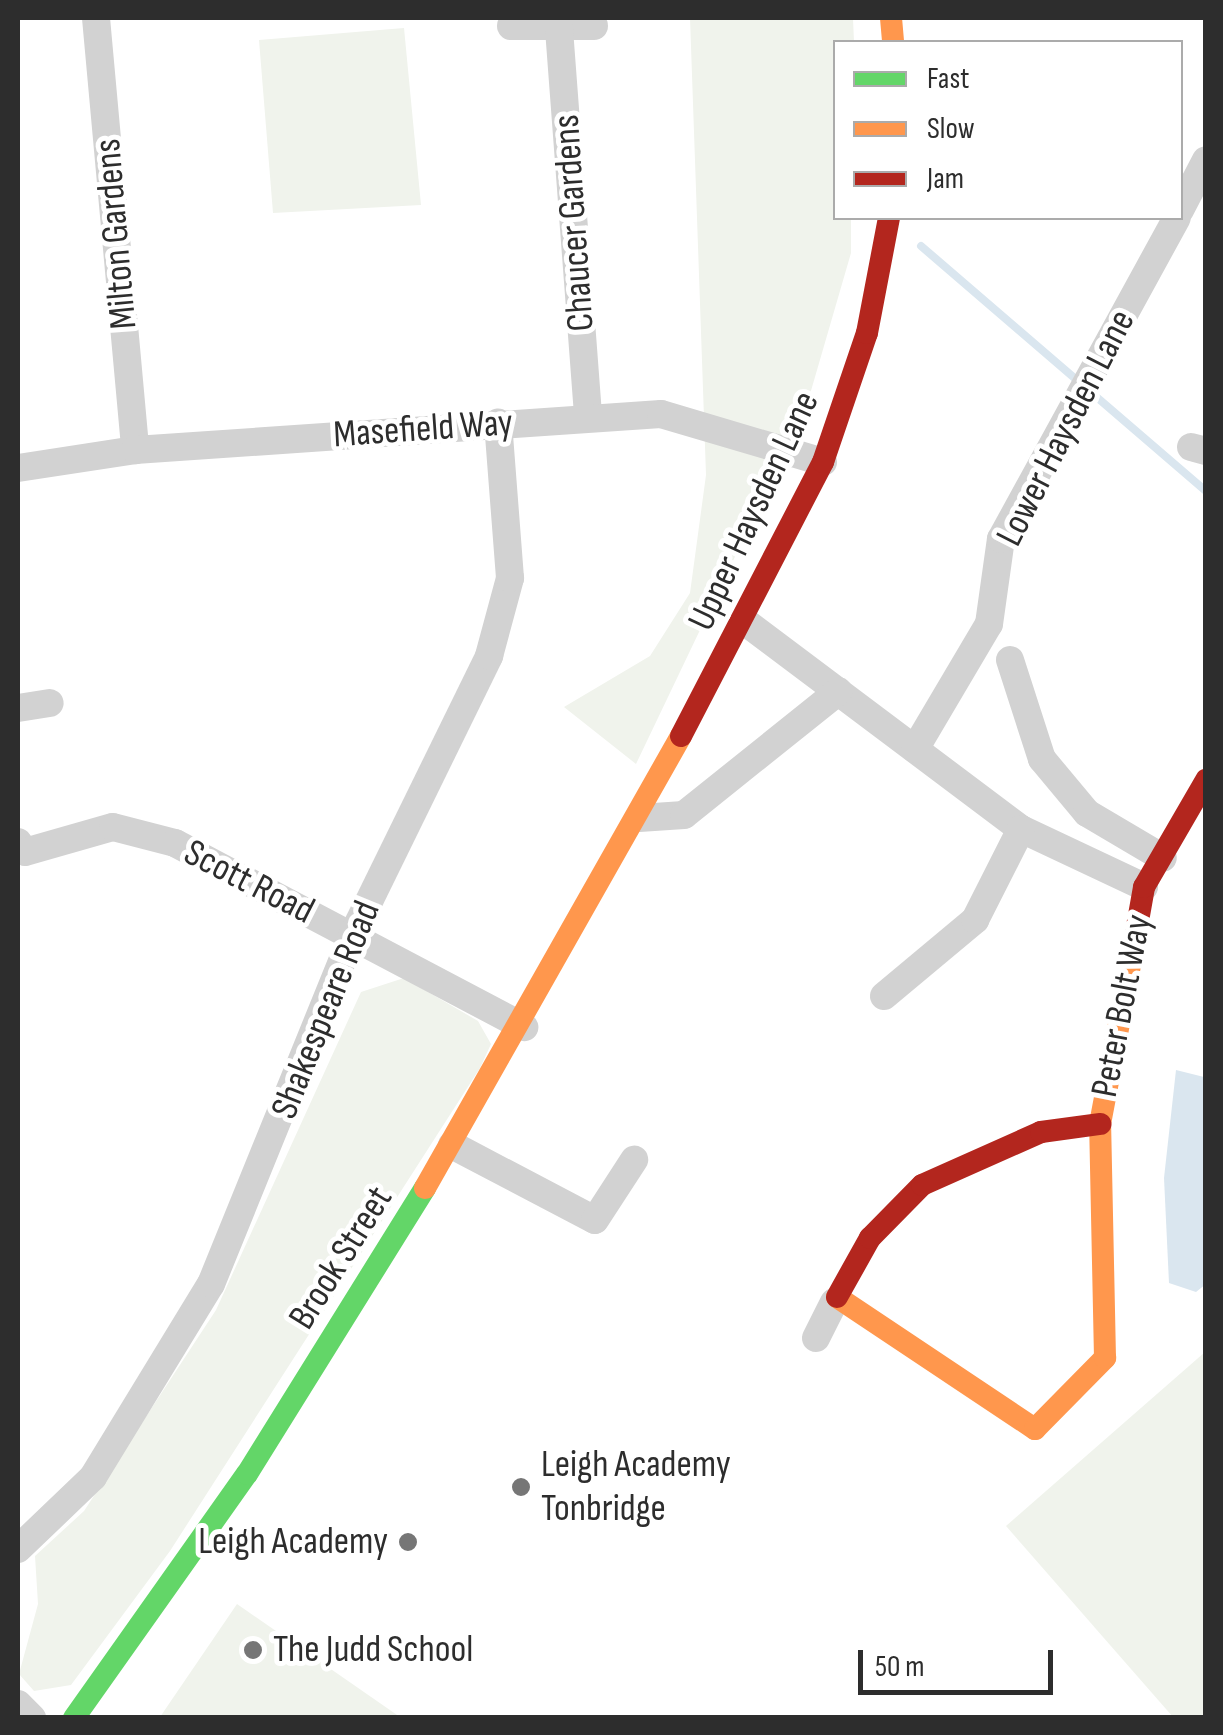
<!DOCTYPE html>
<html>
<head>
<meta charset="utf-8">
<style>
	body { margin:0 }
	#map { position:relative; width:1223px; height:1735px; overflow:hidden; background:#fff; font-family:"Sofia Sans Condensed",sans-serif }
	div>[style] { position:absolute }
	.green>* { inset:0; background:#f0f3ec }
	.water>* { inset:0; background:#dae6ef }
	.stream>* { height:8px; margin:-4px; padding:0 4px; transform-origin:4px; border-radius:4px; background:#dae6ef }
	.street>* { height:28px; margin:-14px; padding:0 14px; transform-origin:14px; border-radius:14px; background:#d2d2d2 }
	.fast>* { height:22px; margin:-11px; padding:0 11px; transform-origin:11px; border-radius:11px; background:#63d668 }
	.slow>* { height:22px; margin:-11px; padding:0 11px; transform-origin:11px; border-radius:11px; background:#ff974d }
	.jam>* { height:22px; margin:-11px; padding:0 11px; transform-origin:11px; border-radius:11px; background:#b3261e }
	.dots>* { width:28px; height:28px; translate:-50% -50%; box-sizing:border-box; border:5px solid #fff; border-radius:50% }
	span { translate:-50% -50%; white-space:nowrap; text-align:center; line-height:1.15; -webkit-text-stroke:10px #fff; paint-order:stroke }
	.street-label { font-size:38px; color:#2d2d2d }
	.poi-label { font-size:38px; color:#2d2d2d }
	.left { translate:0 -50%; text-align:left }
	.right { translate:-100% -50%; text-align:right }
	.frame { position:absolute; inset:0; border:20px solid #2d2d2d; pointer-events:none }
	.legend { position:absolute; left:833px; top:40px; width:350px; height:180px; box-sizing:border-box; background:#fff; border:2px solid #ababab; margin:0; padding:12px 18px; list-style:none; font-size:30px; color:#2d2d2d }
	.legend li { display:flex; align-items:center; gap:20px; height:50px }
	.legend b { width:50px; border:2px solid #ababab }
	.scale { position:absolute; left:858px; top:1650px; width:195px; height:45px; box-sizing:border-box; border:5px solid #2d2d2d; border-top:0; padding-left:12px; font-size:30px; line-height:35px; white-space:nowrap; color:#2d2d2d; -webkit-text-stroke:8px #fff; paint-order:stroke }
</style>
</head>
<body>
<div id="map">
	<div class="green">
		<i style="clip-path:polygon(690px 18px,853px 18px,854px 42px,836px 42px,836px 218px,851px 218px,851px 253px,806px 408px,636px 764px,564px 707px,650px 656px,690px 593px,706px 475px)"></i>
		<i style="clip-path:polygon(404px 28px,421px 205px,273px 213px,259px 40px)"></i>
		<i style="clip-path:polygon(404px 978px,478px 1021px,491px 1044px,480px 1068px,170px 1551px,71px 1685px,34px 1691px,19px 1674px,38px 1604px,35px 1556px,84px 1511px,216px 1310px,361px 992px)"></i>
		<i style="clip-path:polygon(1205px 1352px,1205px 1717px,1173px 1717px,1006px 1526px)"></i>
		<i style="clip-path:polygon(237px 1604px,400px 1717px,160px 1717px)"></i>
	</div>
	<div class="water">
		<i style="clip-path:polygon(1176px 1070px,1204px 1077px,1206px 1284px,1196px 1292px,1169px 1283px,1164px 1178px)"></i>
	</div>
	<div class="stream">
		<i style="left:921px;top:246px;width:376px;rotate:40.7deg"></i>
	</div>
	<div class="street">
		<i style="left:96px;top:18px;width:434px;rotate:84.8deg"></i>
		<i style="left:511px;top:26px;width:83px"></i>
		<i style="left:559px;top:29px;width:389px;rotate:85.7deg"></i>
		<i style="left:1180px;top:210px;width:56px;rotate:-62.5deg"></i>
		<i style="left:1191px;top:447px;width:16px;rotate:15deg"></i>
		<i style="left:18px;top:468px;width:118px;rotate:-8.7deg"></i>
		<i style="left:135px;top:450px;width:527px;rotate:-3.92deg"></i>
		<i style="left:661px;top:414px;width:169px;rotate:16.5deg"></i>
		<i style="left:744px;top:621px;width:346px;rotate:36.9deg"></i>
		<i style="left:1021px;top:829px;width:136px;rotate:25.2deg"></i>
		<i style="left:1010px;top:660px;width:104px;rotate:72.1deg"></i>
		<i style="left:1042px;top:759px;width:70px;rotate:50.2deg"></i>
		<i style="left:1087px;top:813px;width:88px;rotate:30.6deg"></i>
		<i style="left:18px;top:708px;width:32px;rotate:-9deg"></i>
		<i style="left:915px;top:749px;width:145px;rotate:-59.4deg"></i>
		<i style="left:989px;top:624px;width:86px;rotate:-82deg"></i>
		<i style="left:1001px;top:539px;width:366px;rotate:-61.3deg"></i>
		<i style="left:639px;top:818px;width:45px;rotate:-3.8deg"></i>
		<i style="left:684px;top:815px;width:198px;rotate:-38.7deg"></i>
		<i style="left:18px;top:842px;width:12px;rotate:55deg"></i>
		<i style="left:25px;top:852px;width:91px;rotate:-15.9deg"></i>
		<i style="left:113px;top:827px;width:64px;rotate:14.5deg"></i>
		<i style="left:175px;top:843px;width:395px;rotate:27.8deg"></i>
		<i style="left:884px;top:996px;width:119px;rotate:-39.9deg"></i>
		<i style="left:975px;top:920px;width:102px;rotate:-63.2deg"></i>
		<i style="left:452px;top:1145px;width:161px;rotate:27.7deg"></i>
		<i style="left:595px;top:1220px;width:72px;rotate:-57deg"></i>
		<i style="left:816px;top:1338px;width:40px;rotate:-63.4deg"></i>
		<i style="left:18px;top:1549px;width:104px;rotate:-43.8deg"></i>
		<i style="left:93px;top:1477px;width:226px;rotate:-58.6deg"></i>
		<i style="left:211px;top:1284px;width:375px;rotate:-67.9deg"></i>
		<i style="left:352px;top:936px;width:312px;rotate:-63.9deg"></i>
		<i style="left:489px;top:656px;width:81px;rotate:-74.9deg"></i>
		<i style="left:510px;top:578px;width:156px;rotate:-94.4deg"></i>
		<i style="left:18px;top:1704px;width:20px;rotate:45deg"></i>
	</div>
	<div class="fast">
		<i style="left:74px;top:1718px;width:299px;rotate:-54.7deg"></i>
		<i style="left:247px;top:1474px;width:337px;rotate:-58.1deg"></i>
	</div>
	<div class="slow">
		<i style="left:891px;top:18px;width:24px;rotate:85deg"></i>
		<i style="left:425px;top:1188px;width:519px;rotate:-60.47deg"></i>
		<i style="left:837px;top:1297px;width:238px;rotate:33.7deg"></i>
		<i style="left:1035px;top:1429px;width:100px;rotate:-45.4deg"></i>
		<i style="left:1105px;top:1358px;width:234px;rotate:-91.2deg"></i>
		<i style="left:1100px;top:1124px;width:178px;rotate:-79.3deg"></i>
	</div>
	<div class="jam">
		<i style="left:681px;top:736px;width:309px;rotate:-62.6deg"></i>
		<i style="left:823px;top:462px;width:136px;rotate:-71.2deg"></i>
		<i style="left:867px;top:333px;width:117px;rotate:-79.2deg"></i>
		<i style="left:1133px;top:949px;width:63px;rotate:-79.9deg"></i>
		<i style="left:1144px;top:887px;width:124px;rotate:-59.9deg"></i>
		<i style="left:837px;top:1297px;width:68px;rotate:-60.8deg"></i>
		<i style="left:870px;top:1238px;width:74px;rotate:-45.5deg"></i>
		<i style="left:922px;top:1185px;width:130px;rotate:-24deg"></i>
		<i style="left:1041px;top:1132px;width:60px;rotate:-7.7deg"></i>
	</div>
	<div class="dots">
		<i style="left:521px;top:1487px;background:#767676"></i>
		<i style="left:408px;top:1542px;background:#767676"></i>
		<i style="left:253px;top:1650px;background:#767676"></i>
	</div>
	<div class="street-label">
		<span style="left:574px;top:223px;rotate:-94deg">Chaucer Gardens</span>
		<span style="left:116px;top:234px;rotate:-95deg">Milton Gardens</span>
		<span style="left:1066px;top:428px;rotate:-63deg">Lower Haysden Lane</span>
		<span style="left:423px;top:429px;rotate:-4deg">Masefield Way</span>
		<span style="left:754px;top:511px;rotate:-65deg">Upper Haysden Lane</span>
		<span style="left:249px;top:882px;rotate:27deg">Scott Road</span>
		<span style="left:1122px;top:1006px;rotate:-79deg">Peter Bolt Way</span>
		<span style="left:326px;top:1010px;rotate:-68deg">Shakespeare Road</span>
		<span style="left:341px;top:1258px;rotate:-58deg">Brook Street</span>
	</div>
	<div class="poi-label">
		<span class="left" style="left:541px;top:1487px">Leigh Academy<br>Tonbridge</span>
		<span class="right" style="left:388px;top:1542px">Leigh Academy</span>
		<span class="left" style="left:273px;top:1650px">The Judd School</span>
	</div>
	<div class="frame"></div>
	<ul class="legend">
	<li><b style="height:12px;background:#63d668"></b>Fast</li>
	<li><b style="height:12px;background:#ff974d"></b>Slow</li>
	<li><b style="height:12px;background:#b3261e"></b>Jam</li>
	</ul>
	<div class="scale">50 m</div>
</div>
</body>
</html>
